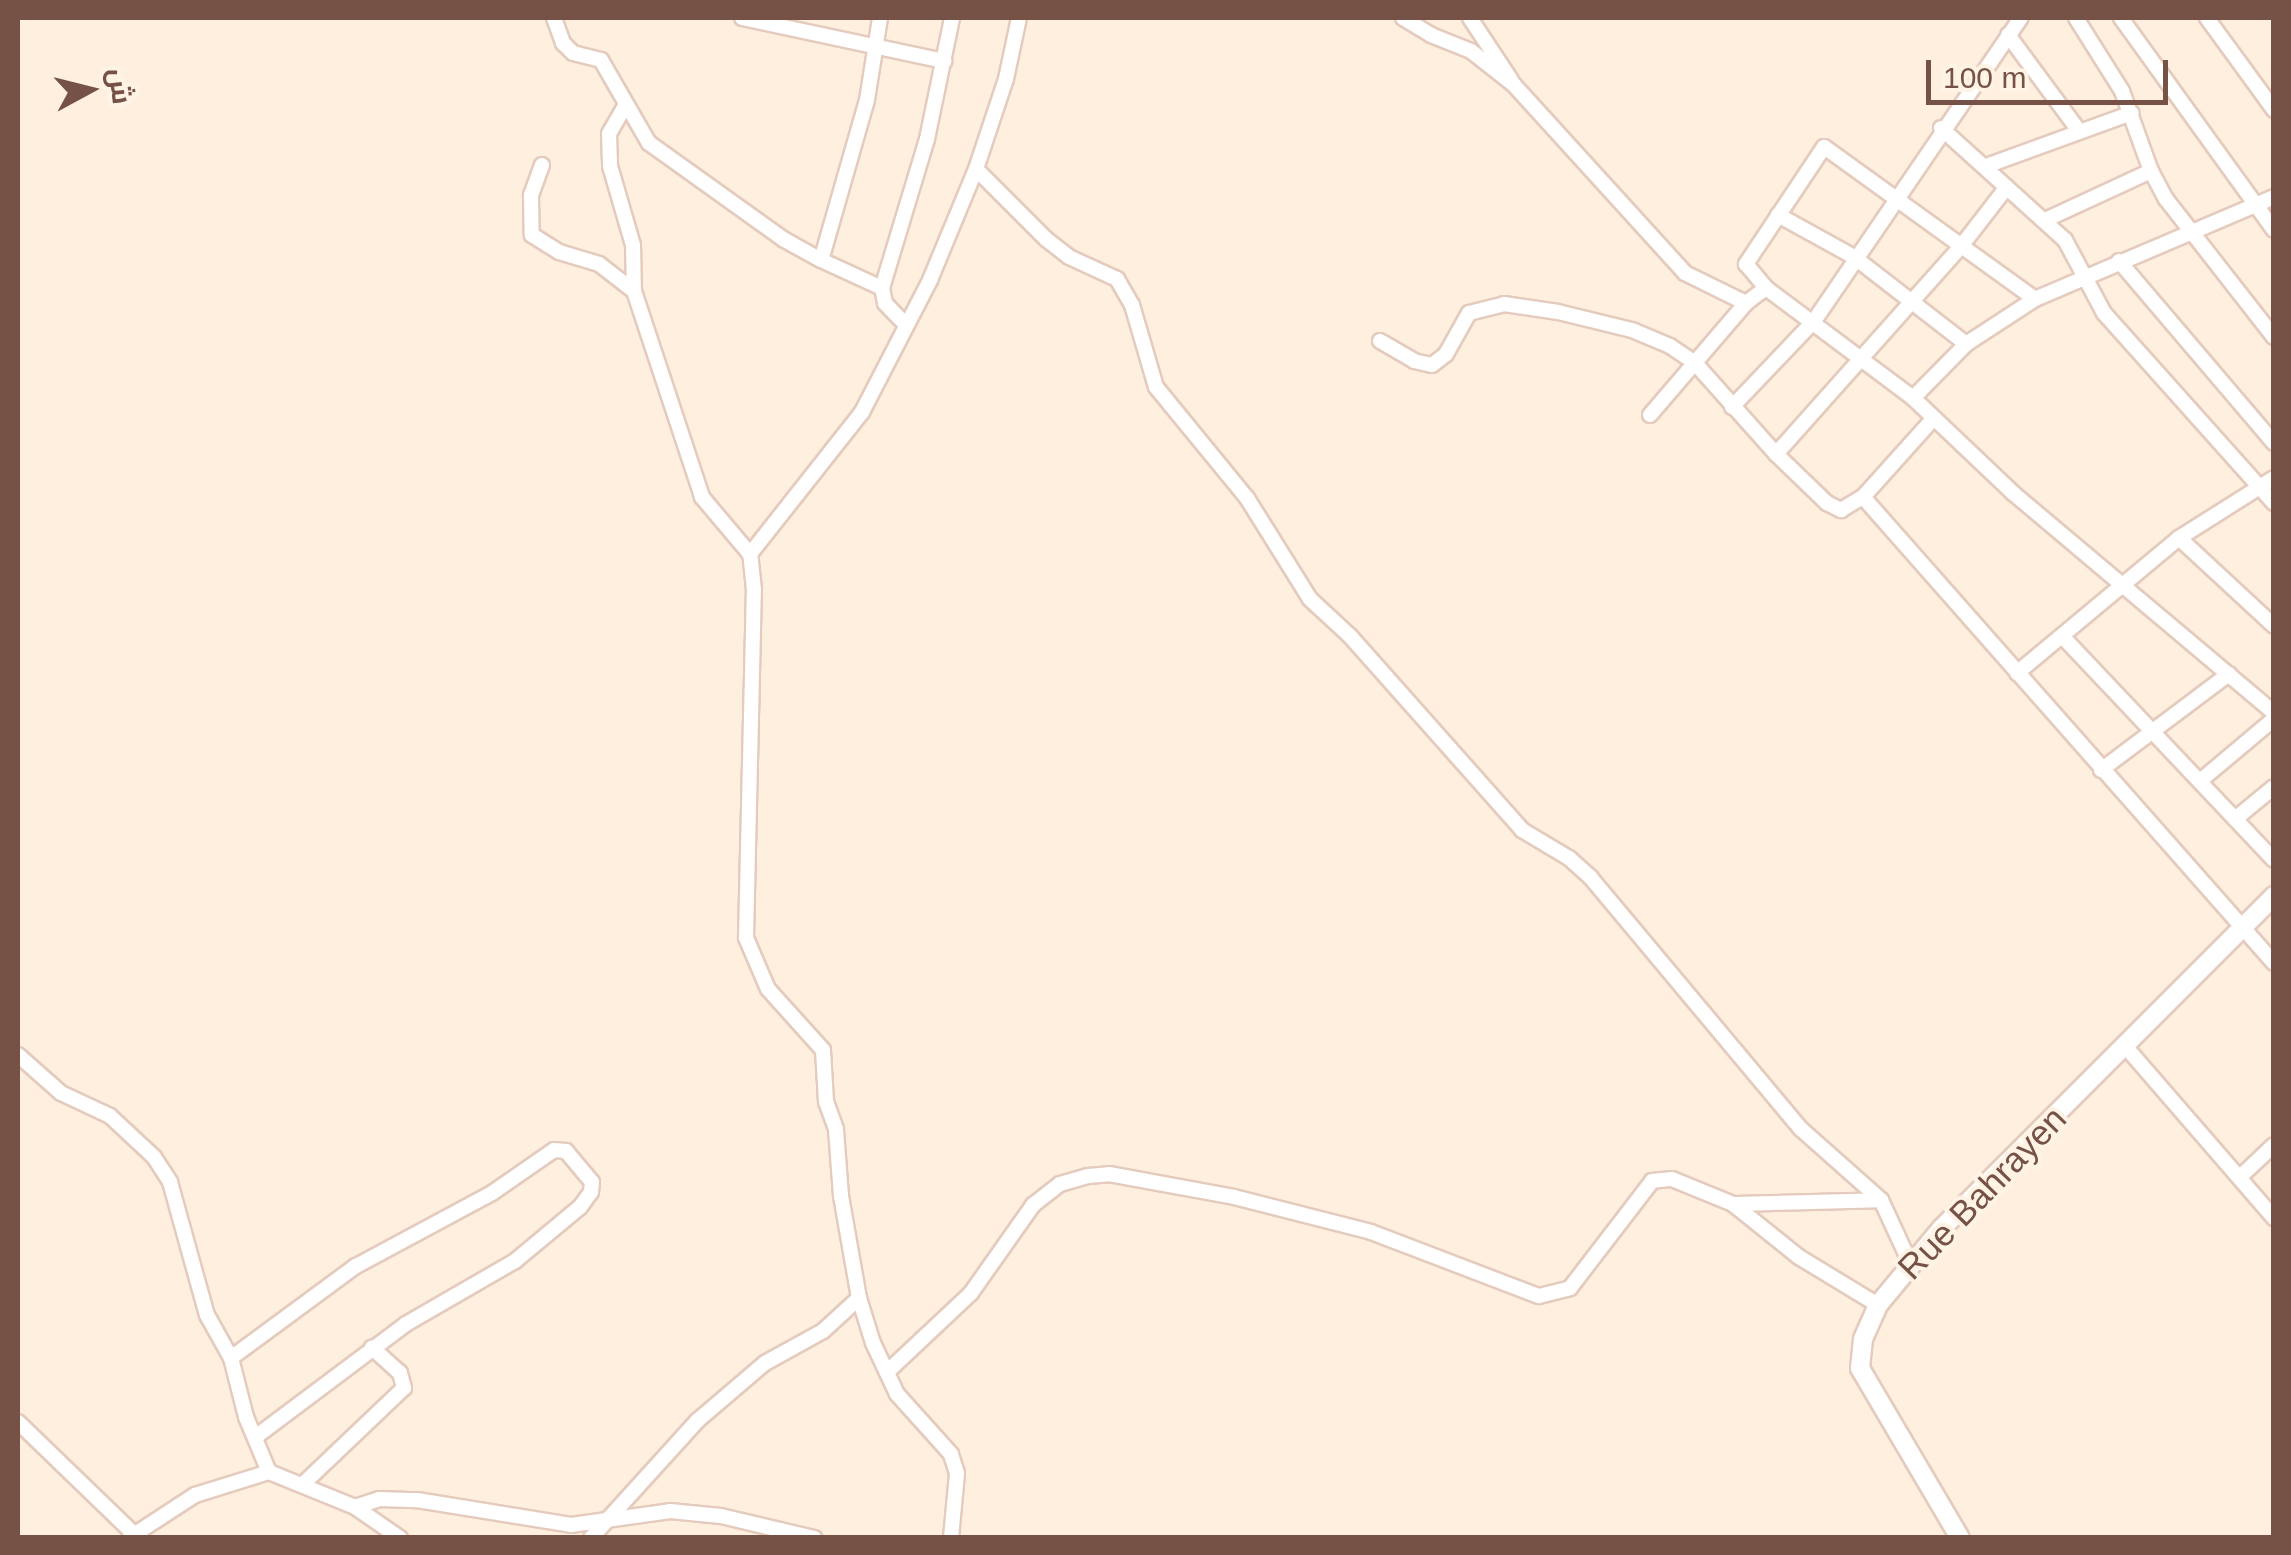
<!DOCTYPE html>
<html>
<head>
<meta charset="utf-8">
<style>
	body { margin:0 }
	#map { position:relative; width:2291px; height:1555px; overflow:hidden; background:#feefdf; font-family:Helvetica,Cairo,sans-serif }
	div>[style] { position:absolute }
	.roads { filter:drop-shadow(2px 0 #e4cbbd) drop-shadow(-2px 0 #e4cbbd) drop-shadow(0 2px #e4cbbd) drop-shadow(0 -2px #e4cbbd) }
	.minor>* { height:14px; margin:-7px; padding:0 7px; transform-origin:7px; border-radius:7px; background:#fff }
	.tertiary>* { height:18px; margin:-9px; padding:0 9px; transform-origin:9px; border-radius:9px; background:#fff }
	span { translate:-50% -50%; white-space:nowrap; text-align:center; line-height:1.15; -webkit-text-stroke:8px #fff3e6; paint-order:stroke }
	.street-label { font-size:35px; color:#755245 }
	.frame { position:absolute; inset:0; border:20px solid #755245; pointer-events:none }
	.north { position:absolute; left:40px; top:40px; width:100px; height:100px; -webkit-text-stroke:8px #fff3e6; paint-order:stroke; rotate:83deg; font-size:28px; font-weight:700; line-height:40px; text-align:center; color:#755245 }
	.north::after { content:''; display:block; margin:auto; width:35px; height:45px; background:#755245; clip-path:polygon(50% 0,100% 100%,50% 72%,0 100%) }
	.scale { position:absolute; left:1926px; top:60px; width:242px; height:45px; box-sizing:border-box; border:5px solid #755245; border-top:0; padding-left:12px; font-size:30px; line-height:35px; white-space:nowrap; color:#755245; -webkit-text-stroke:8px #fff3e6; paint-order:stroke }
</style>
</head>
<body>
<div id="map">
	<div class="roads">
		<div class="minor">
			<i style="left:554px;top:18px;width:27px;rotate:70deg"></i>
			<i style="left:563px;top:43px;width:14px;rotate:45deg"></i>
			<i style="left:573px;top:53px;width:29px;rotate:14deg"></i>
			<i style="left:601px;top:60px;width:96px;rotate:60deg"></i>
			<i style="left:649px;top:143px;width:165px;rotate:35.6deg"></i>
			<i style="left:783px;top:239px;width:43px;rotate:28.9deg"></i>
			<i style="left:742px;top:18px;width:207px;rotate:12deg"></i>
			<i style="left:880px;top:18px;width:83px;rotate:99deg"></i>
			<i style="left:867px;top:100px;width:166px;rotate:106deg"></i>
			<i style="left:821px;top:260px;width:67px;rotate:24.7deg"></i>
			<i style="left:1403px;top:18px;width:33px;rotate:31deg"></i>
			<i style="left:1431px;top:35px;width:43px;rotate:21.8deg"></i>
			<i style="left:1471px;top:51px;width:55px;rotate:38.3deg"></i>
			<i style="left:1514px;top:85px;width:254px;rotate:47.7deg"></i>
			<i style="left:1685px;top:273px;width:68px;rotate:26.2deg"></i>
			<i style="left:1470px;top:18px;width:74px;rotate:56.5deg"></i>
			<i style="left:2076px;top:18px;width:86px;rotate:57.8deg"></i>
			<i style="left:2122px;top:91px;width:85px;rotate:70.1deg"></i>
			<i style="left:2151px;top:171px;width:32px;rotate:62deg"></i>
			<i style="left:2166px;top:199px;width:175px;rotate:52deg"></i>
			<i style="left:2121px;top:18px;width:261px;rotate:54.2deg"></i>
			<i style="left:2207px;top:18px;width:114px;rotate:53.9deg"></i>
			<i style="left:2008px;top:35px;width:119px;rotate:53.5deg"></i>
			<i style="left:625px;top:106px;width:32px;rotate:120deg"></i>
			<i style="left:609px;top:134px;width:32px;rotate:88deg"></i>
			<i style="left:610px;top:166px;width:82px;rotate:73.8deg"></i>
			<i style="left:633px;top:245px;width:46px;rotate:88.8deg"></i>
			<i style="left:1941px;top:128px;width:167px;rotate:42.1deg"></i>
			<i style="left:2065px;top:240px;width:83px;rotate:61.9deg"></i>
			<i style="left:2104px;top:313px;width:255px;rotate:48.2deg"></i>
			<i style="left:542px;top:165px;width:33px;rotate:110deg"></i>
			<i style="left:531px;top:196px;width:39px;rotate:89deg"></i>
			<i style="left:532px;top:235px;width:32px;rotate:32deg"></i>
			<i style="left:559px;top:252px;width:42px;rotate:16.7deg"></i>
			<i style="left:599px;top:264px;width:44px;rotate:37.6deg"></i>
			<i style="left:634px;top:291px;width:217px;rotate:71.7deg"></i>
			<i style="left:702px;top:497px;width:75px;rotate:49.9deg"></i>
			<i style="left:1986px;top:166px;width:155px;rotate:-20deg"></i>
			<i style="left:976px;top:169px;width:99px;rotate:45deg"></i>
			<i style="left:1046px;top:239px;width:29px;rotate:38deg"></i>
			<i style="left:1069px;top:257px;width:53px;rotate:24.6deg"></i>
			<i style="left:1117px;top:279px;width:30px;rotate:60deg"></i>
			<i style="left:1132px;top:305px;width:85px;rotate:73.7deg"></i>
			<i style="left:1156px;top:387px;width:144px;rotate:50.7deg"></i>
			<i style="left:1247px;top:498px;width:119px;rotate:58deg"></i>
			<i style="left:1310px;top:599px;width:54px;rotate:42.8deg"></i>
			<i style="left:1350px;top:636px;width:259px;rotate:48.4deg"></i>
			<i style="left:1522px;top:830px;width:55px;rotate:30.8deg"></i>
			<i style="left:1569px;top:858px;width:30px;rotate:42deg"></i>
			<i style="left:1591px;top:878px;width:327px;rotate:50.1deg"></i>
			<i style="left:1801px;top:1129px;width:107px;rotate:41.6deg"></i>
			<i style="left:1881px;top:1200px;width:72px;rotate:65.2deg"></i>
			<i style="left:1778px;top:215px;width:87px;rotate:28.9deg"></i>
			<i style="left:1854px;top:257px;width:142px;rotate:37.8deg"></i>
			<i style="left:2045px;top:220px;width:117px;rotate:-24.8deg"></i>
			<i style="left:2119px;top:261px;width:239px;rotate:49.6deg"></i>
			<i style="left:2035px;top:299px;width:260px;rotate:-144.2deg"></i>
			<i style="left:1824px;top:147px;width:141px;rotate:123.7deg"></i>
			<i style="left:1746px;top:264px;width:31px;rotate:50deg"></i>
			<i style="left:1766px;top:288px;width:184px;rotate:36.8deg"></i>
			<i style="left:1913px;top:398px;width:138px;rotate:43.5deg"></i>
			<i style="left:2013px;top:493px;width:341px;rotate:40.1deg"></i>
			<i style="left:905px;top:324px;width:29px;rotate:-134deg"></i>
			<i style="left:885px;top:303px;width:15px;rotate:-101deg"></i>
			<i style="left:882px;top:288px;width:156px;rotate:-73.2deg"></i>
			<i style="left:927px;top:139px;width:124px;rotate:-78.3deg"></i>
			<i style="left:1380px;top:341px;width:39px;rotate:30deg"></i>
			<i style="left:1414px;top:361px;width:18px;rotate:13deg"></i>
			<i style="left:1432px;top:365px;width:18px;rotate:-38deg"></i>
			<i style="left:1446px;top:354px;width:47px;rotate:-60.7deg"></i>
			<i style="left:1469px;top:313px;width:36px;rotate:-14deg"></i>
			<i style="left:1504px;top:304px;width:55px;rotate:8.4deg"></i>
			<i style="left:1558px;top:312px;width:76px;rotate:13.7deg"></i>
			<i style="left:1632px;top:330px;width:41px;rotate:22.8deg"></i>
			<i style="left:1670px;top:346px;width:30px;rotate:34deg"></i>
			<i style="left:1695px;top:363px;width:122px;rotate:48.3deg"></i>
			<i style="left:1776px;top:454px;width:71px;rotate:43.9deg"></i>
			<i style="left:1827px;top:503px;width:16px;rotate:27deg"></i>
			<i style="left:1841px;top:510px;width:26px;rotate:-31deg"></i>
			<i style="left:1863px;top:497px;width:106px;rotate:-48.1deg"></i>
			<i style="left:1913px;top:398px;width:76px;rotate:-45.5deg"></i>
			<i style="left:1966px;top:344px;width:82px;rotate:-33.1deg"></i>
			<i style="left:2035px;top:299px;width:260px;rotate:-23.1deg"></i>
			<i style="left:1732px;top:407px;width:119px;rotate:-46.4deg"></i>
			<i style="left:1814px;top:321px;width:367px;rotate:-55.7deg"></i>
			<i style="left:1650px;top:415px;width:148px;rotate:-49.4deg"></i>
			<i style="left:1746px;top:303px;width:25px;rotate:-37deg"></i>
			<i style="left:1776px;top:454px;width:280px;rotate:-48.3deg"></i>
			<i style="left:1962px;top:245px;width:73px;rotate:-52.2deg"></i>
			<i style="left:1863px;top:497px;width:621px;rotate:48.59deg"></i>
			<i style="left:2179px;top:538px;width:129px;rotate:42.8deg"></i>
			<i style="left:2062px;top:636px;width:308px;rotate:46.6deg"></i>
			<i style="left:2017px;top:673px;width:211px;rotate:-39.8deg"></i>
			<i style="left:2179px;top:538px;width:112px;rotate:-32.3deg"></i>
			<i style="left:2101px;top:770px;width:160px;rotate:-36.9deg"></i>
			<i style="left:2200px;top:781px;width:97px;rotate:-40deg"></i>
			<i style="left:2235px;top:819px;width:50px;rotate:-39.4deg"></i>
			<i style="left:2125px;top:1046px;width:228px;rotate:49.1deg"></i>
			<i style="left:18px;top:1055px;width:57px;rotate:41.5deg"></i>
			<i style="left:61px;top:1093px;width:54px;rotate:25.1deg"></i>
			<i style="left:110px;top:1116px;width:60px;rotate:43deg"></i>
			<i style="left:154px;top:1157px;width:30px;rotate:57deg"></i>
			<i style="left:170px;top:1182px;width:138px;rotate:74.5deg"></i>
			<i style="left:207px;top:1315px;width:49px;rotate:60.8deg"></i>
			<i style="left:231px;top:1358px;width:61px;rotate:75.7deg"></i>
			<i style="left:246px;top:1417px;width:60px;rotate:67.3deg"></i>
			<i style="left:2241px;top:1176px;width:45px;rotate:-43.2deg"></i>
			<i style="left:1733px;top:1204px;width:85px;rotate:38.8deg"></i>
			<i style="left:1799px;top:1257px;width:92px;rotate:31.3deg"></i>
			<i style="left:231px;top:1358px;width:155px;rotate:-36.4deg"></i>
			<i style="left:356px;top:1266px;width:154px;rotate:-28.2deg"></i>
			<i style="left:492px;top:1193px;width:75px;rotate:-34.7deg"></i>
			<i style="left:554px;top:1150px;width:12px;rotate:5deg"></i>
			<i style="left:566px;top:1151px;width:40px;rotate:50deg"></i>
			<i style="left:592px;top:1182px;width:10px;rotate:96deg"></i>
			<i style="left:591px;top:1192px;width:19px;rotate:126deg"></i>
			<i style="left:580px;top:1207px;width:85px;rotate:140.3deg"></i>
			<i style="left:515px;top:1261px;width:126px;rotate:150deg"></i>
			<i style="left:406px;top:1324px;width:186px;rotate:143.1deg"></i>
			<i style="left:887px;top:1372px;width:115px;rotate:-43.2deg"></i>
			<i style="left:971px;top:1293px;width:108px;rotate:-54.8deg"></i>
			<i style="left:1033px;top:1205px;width:34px;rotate:-38deg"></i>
			<i style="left:1060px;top:1184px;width:29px;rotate:-16deg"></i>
			<i style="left:1088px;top:1176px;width:21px;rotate:-5deg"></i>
			<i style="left:1109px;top:1174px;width:127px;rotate:10.4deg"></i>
			<i style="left:1234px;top:1197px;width:141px;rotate:14.3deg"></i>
			<i style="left:1371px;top:1232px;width:180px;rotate:20.9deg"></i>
			<i style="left:1539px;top:1296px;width:32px;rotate:-14deg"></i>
			<i style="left:1570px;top:1288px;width:135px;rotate:-52.5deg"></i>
			<i style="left:1652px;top:1181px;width:20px;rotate:-6deg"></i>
			<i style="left:1672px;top:1179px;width:66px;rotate:22.3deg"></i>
			<i style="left:1733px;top:1204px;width:148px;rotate:-1.5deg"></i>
			<i style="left:18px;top:1422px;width:161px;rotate:44deg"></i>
			<i style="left:302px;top:1485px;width:141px;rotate:-43.6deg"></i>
			<i style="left:404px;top:1388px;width:16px;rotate:-105deg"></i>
			<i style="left:400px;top:1373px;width:38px;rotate:-138deg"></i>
			<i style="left:355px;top:1507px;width:25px;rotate:-18deg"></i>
			<i style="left:379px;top:1499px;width:38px;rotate:2deg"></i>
			<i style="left:417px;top:1500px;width:156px;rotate:9.2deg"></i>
			<i style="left:571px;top:1525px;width:100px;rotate:-8deg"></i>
			<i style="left:670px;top:1511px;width:51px;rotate:5.6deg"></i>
			<i style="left:721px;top:1516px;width:96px;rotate:13.3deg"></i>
			<i style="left:129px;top:1538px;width:79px;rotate:-33.1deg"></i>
			<i style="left:195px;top:1495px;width:77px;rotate:-17.3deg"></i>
			<i style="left:269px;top:1472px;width:93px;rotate:22.1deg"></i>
			<i style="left:355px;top:1507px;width:55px;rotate:34.6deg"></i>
			<i style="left:591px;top:1538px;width:158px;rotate:-47.8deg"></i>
			<i style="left:697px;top:1421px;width:89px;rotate:-40.5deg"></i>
			<i style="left:765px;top:1363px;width:66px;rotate:-28.9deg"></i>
			<i style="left:823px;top:1331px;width:49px;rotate:-42.5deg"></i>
			<i style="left:951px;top:1538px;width:65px;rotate:-84.7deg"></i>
			<i style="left:957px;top:1473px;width:20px;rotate:-108deg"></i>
			<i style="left:951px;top:1454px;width:81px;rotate:-132deg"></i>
			<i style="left:897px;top:1394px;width:56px;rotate:-115.2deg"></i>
			<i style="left:873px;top:1343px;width:47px;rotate:-107.3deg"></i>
			<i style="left:859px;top:1298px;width:104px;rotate:-100deg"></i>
			<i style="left:841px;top:1196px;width:67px;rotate:-94.3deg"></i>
			<i style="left:836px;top:1129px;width:29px;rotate:-110deg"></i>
			<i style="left:826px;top:1102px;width:52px;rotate:-93.3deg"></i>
			<i style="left:823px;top:1050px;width:82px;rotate:-132deg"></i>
			<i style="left:768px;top:989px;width:56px;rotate:-113.3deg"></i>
			<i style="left:746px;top:938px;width:348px;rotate:-88.7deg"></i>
			<i style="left:754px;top:590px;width:36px;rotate:-96deg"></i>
			<i style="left:750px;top:554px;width:181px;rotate:-51.7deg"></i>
			<i style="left:862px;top:412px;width:148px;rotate:-62.7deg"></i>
			<i style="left:930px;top:280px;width:120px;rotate:-67.5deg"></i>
			<i style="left:976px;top:169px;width:95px;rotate:-71.6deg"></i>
			<i style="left:1006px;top:79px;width:62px;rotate:-78deg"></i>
		</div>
		<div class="tertiary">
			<i style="left:1960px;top:1538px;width:197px;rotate:-120.5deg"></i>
			<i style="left:1860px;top:1368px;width:29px;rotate:-84deg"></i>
			<i style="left:1863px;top:1339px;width:37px;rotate:-66deg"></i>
			<i style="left:1878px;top:1305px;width:100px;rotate:-50.3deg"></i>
			<i style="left:1942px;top:1228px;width:470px;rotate:-45deg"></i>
		</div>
	</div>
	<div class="street-label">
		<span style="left:1982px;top:1193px;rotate:-46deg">Rue Bahrayen</span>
	</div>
	<div class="frame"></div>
	<div class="north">ش</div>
	<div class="scale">100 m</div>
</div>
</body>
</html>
